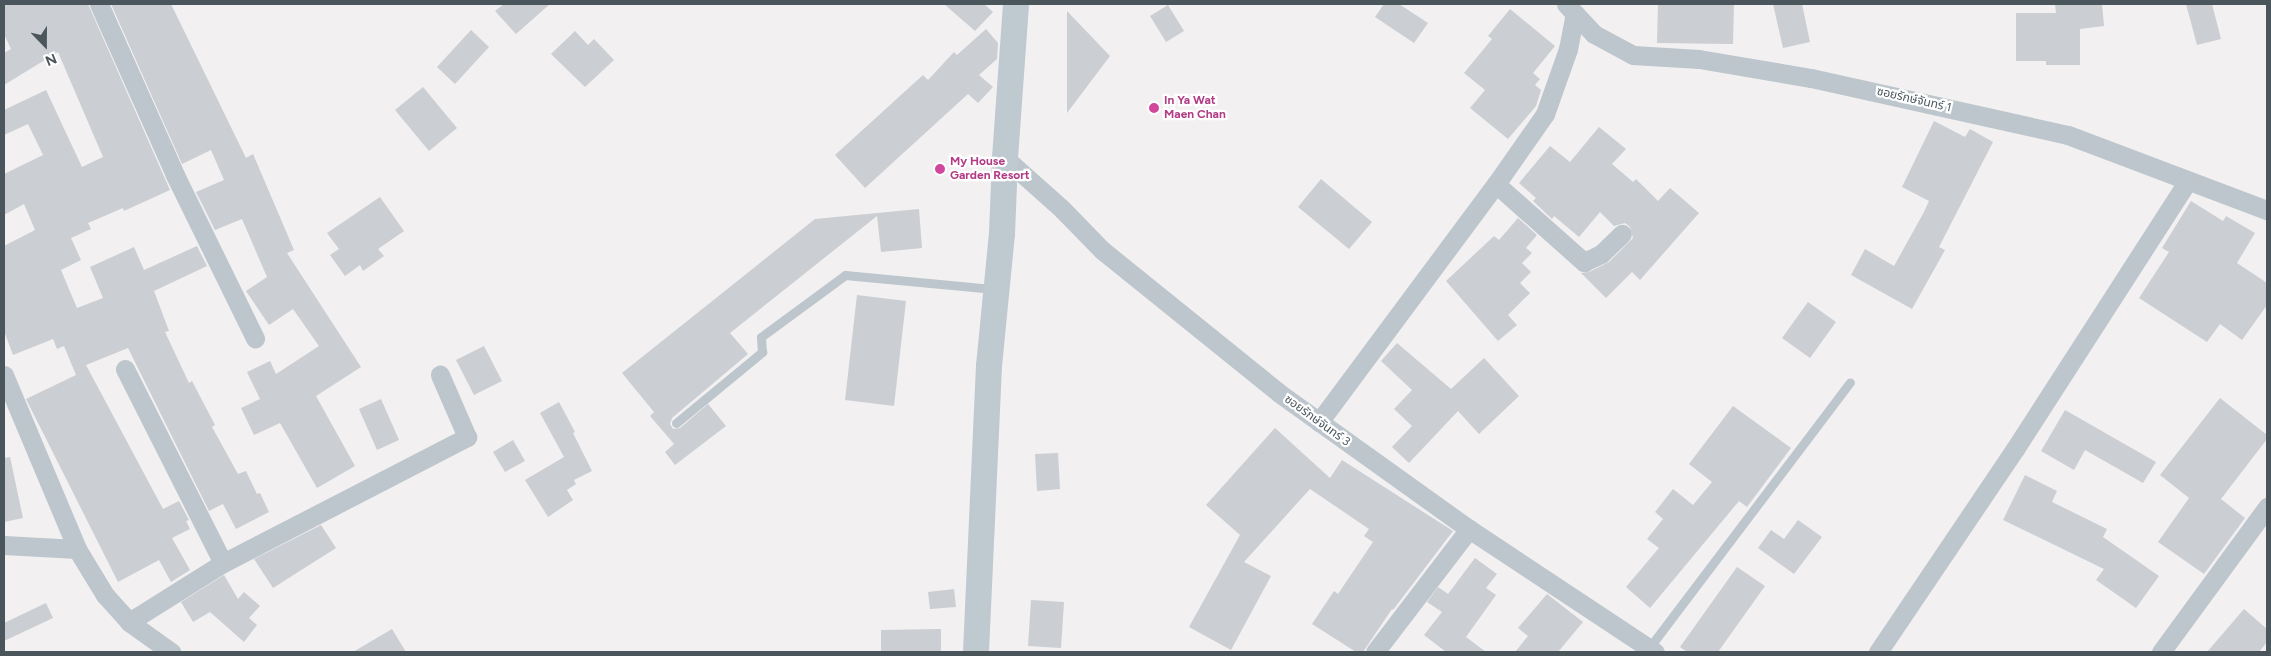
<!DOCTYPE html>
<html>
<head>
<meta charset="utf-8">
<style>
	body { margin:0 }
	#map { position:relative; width:2271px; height:656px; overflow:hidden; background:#f2f0f1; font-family:Figtree,"Noto Sans Thai",sans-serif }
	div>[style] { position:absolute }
	.building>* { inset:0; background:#cbced2 }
	.lane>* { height:9px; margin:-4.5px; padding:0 4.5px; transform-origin:4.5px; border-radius:4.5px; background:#bdc6cc }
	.street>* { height:19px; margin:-9.5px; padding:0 9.5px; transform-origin:9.5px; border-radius:9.5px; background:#bdc6cc }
	.secondary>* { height:26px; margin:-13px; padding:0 13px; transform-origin:13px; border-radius:13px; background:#bec9d0 }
	.dots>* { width:14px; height:14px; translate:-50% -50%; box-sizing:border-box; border:2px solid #fff; border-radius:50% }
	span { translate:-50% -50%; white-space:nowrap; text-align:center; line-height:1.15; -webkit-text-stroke:4.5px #fff; paint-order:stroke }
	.street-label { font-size:12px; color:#4a565c }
	.hotel-label { font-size:12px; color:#b23c85; font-weight:700 }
	.left { translate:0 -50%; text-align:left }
	.frame { position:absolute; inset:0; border:5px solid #4a565c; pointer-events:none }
	.north { position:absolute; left:20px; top:20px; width:50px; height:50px; -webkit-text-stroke:4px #fff; paint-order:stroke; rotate:158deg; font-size:14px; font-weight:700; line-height:20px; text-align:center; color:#4a565c }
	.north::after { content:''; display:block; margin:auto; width:18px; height:22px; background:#4a565c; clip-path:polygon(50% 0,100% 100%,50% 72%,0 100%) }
</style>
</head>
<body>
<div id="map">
	<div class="building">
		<i style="clip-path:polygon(4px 4px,88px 4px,170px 190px,124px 211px,123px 208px,88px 223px,91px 229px,71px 238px,81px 260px,61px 270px,77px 308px,103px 298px,90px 267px,134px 247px,144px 270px,197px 246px,207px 266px,154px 291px,169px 331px,165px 332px,189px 383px,192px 381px,215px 425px,212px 427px,238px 474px,246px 471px,257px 494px,260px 493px,269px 512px,236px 529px,223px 504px,209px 511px,128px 348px,86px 365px,163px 509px,179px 501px,189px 520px,186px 521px,190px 529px,172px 538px,190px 570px,171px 582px,159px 560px,118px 582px,26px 399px,76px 375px,64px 346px,57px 349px,53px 339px,13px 355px,4px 331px,4px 246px,35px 230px,24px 204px,4px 215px,4px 174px,43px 155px,28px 124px,4px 135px,4px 110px,46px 90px,82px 167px,103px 157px,58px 52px,4px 85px,4px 53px,11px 49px,4px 34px)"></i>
		<i style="clip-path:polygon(111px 4px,171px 4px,246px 158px,253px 154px,294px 250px,287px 253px,361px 367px,316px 396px,355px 466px,317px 488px,280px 423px,254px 435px,241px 408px,260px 399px,247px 372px,270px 361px,276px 374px,319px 346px,293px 309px,269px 325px,246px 291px,267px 277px,242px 219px,215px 230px,196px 192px,224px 180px,211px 150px,182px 164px)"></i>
		<i style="clip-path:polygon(504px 4px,550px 4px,516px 34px,495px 11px)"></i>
		<i style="clip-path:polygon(944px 4px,984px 4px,993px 12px,975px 31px)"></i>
		<i style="clip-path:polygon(1384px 4px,1399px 4px,1428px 23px,1414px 43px,1375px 17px)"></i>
		<i style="clip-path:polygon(1658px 4px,1734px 4px,1733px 44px,1657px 43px)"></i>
		<i style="clip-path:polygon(1773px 4px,1802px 4px,1810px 42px,1783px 48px)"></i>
		<i style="clip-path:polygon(2055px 4px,2102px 4px,2104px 26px,2080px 29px,2080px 65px,2046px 65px,2046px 61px,2016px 61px,2016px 13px,2056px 13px)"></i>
		<i style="clip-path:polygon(2186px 4px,2212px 4px,2221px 39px,2197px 45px)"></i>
		<i style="clip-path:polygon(1168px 5px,1184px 31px,1166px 42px,1150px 16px)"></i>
		<i style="clip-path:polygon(1510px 9px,1555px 46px,1533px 73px,1540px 79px,1535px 85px,1541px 90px,1536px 106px,1508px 139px,1470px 108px,1485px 90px,1464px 73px,1492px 39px,1488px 36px)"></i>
		<i style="clip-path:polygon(1067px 11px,1110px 56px,1067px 113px)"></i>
		<i style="clip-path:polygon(986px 29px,998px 43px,997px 59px,979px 75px,993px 87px,978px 103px,968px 94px,865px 188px,835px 155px,923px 75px,928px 80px,954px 52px,957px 55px)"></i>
		<i style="clip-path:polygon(471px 30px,489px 47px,455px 84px,437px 67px)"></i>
		<i style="clip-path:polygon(575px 31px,588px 45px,594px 39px,614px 60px,585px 87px,551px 54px)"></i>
		<i style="clip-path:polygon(423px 87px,457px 128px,429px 151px,395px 110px)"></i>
		<i style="clip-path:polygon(1934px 121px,1965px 137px,1970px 129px,1993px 142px,1939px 247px,1945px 250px,1912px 309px,1851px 275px,1865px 249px,1894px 266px,1924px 212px,1929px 201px,1902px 187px)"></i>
		<i style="clip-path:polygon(1599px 127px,1626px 149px,1612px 164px,1633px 182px,1636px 179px,1658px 201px,1670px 188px,1699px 213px,1640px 280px,1632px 272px,1606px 298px,1581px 273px,1589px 272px,1609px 262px,1633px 238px,1630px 227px,1625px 223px,1614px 226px,1600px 212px,1579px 237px,1554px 216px,1552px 219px,1533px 201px,1536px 198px,1519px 183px,1550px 146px,1570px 162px)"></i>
		<i style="clip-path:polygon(1321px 179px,1372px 222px,1349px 249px,1298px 207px)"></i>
		<i style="clip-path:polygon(380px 197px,404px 231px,378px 249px,384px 256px,363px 271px,360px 265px,345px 276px,330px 255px,339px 249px,327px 233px)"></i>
		<i style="clip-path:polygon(2191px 201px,2223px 221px,2226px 216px,2255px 233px,2237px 263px,2267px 283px,2267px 305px,2242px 340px,2220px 324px,2207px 342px,2139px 298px,2169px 252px,2162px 248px)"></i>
		<i style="clip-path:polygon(919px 209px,922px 248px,881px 252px,877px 216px,730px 333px,748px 354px,672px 418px,670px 424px,673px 429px,680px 428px,708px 404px,726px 426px,675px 465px,665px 452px,674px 444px,650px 416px,654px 412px,622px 373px,815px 219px)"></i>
		<i style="clip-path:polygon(1518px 218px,1537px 235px,1526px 248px,1532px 253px,1522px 263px,1531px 272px,1520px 283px,1530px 293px,1508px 315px,1517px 325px,1498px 341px,1446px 281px,1494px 236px,1499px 240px)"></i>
		<i style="clip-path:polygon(857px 295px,906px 301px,894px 406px,845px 400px)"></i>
		<i style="clip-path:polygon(1808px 302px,1836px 322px,1810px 358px,1782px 338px)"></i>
		<i style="clip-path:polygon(1397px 343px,1451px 389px,1484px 358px,1519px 396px,1479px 434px,1458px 411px,1409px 463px,1392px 447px,1412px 426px,1394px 409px,1412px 390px,1381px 361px)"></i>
		<i style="clip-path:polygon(484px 346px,502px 381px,474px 395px,456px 360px)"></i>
		<i style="clip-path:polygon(2220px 398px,2267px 435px,2267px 439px,2221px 499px,2245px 518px,2204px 574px,2158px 542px,2189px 498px,2160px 475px)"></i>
		<i style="clip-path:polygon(381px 399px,399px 440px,377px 450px,359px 409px)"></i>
		<i style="clip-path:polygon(559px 402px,575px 432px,573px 433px,592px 471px,574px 480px,576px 484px,567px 490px,573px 500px,548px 517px,525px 480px,564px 457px,540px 413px)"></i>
		<i style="clip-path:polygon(1733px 406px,1791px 448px,1747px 507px,1739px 501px,1650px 608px,1626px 587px,1659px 548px,1647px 539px,1663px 519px,1655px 512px,1673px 489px,1693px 505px,1712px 482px,1689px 464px)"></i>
		<i style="clip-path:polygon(2065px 410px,2156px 462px,2143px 483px,2085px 450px,2074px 470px,2041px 451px)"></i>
		<i style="clip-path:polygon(1275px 428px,1330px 478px,1342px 460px,1453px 531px,1393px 610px,1392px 609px,1363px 652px,1356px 652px,1312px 624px,1334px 591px,1338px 594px,1373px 542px,1364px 536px,1369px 529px,1310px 489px,1244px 562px,1271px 576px,1231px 650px,1189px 627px,1240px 535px,1206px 505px)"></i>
		<i style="clip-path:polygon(513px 440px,525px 461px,505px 472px,493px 452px)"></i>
		<i style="clip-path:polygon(1058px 453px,1060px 489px,1037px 491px,1035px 454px)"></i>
		<i style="clip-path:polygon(10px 457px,23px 518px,4px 522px,4px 458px)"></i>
		<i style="clip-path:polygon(2025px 475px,2057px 491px,2052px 502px,2107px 529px,2103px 537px,2159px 576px,2136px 608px,2096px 580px,2104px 569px,2003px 520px)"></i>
		<i style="clip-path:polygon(1798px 520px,1822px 537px,1794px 574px,1758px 548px,1771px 530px,1784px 539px)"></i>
		<i style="clip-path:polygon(321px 525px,336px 548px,273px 588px,254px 559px)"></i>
		<i style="clip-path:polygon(1475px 558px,1497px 574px,1486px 588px,1496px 595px,1466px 637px,1486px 652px,1446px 652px,1424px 635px,1442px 612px,1427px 602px,1438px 587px,1448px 594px)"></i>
		<i style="clip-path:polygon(1737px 567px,1765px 586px,1718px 652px,1687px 652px,1680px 647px)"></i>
		<i style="clip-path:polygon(224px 575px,238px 599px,244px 592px,260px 606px,249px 618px,257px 625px,244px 642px,210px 612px,193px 622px,181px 602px)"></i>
		<i style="clip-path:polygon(954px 589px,956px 607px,930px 609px,928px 592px)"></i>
		<i style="clip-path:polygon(1547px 594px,1583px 622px,1558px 652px,1515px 652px,1528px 636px,1518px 628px)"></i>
		<i style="clip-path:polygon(1031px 600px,1064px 602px,1061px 648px,1028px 646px)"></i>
		<i style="clip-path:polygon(46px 603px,53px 618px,4px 641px,4px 623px)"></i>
		<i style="clip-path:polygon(2244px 609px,2267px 629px,2267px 642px,2259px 652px,2207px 652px)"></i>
		<i style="clip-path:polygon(392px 629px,406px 652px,353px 652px)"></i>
		<i style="clip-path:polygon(941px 629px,941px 652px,881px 652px,881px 630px)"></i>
	</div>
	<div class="lane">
		<i style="left:676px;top:423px;width:112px;rotate:-39.5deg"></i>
		<i style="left:762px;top:352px;width:15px;rotate:-94deg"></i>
		<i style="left:761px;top:337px;width:104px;rotate:-36.4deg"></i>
		<i style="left:845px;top:275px;width:150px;rotate:5.4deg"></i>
		<i style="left:1649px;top:648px;width:333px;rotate:-52.9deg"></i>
	</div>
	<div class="street">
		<i style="left:99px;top:4px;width:187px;rotate:66deg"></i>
		<i style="left:175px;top:175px;width:182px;rotate:63.9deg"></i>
		<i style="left:1566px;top:4px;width:41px;rotate:47deg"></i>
		<i style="left:1594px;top:34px;width:44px;rotate:28.3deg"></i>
		<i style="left:1633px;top:55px;width:66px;rotate:3.5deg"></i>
		<i style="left:1699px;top:59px;width:114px;rotate:9.6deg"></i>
		<i style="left:1811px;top:78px;width:263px;rotate:12.5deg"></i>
		<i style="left:2068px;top:135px;width:213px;rotate:20.7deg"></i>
		<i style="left:1005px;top:158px;width:76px;rotate:41.8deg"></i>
		<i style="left:1062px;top:209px;width:57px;rotate:45.7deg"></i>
		<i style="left:1102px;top:250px;width:228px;rotate:38.9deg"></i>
		<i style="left:1279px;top:393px;width:234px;rotate:35.6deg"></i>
		<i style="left:1469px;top:529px;width:223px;rotate:33.5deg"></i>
		<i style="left:1496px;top:184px;width:118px;rotate:41.6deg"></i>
		<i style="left:1584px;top:262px;width:19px;rotate:-25deg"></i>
		<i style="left:1601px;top:254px;width:29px;rotate:-44deg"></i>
		<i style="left:125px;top:369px;width:217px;rotate:63.2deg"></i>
		<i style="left:4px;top:375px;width:189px;rotate:67.2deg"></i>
		<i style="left:77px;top:549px;width:54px;rotate:58.7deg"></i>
		<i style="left:105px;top:595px;width:36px;rotate:48deg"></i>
		<i style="left:129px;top:622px;width:52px;rotate:35.5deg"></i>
		<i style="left:1319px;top:422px;width:297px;rotate:-53.4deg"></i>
		<i style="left:1496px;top:184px;width:85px;rotate:-55deg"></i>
		<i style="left:1545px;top:114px;width:69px;rotate:-70.5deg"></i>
		<i style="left:1568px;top:49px;width:36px;rotate:-79deg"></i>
		<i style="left:4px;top:545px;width:73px;rotate:3.1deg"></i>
		<i style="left:129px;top:622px;width:111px;rotate:-32.1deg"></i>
		<i style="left:223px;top:563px;width:275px;rotate:-27.3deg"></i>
		<i style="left:467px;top:437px;width:68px;rotate:-113.5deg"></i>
		<i style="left:1375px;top:652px;width:155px;rotate:-52.6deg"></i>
		<i style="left:1878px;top:652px;width:245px;rotate:-56deg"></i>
		<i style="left:2015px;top:449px;width:319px;rotate:-57.2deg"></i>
		<i style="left:2161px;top:652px;width:180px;rotate:-53.8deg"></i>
	</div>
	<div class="secondary">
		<i style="left:976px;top:652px;width:286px;rotate:-87.4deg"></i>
		<i style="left:989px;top:366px;width:133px;rotate:-84.4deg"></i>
		<i style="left:1002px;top:234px;width:76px;rotate:-87.7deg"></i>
		<i style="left:1005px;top:158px;width:154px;rotate:-85.9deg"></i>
	</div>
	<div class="dots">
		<i style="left:1154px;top:108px;background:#d1479c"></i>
		<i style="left:940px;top:169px;background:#d1479c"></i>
	</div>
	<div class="street-label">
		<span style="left:1914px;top:100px;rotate:13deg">ซอยรักษ์จันทร์ 1</span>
		<span style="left:1317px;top:421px;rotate:36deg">ซอยรักษ์จันทร์ 3</span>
	</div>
	<div class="hotel-label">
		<span class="left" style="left:1164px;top:108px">In Ya Wat<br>Maen Chan</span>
		<span class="left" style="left:950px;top:169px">My House<br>Garden Resort</span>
	</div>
	<div class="frame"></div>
	<div class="north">N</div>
</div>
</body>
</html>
